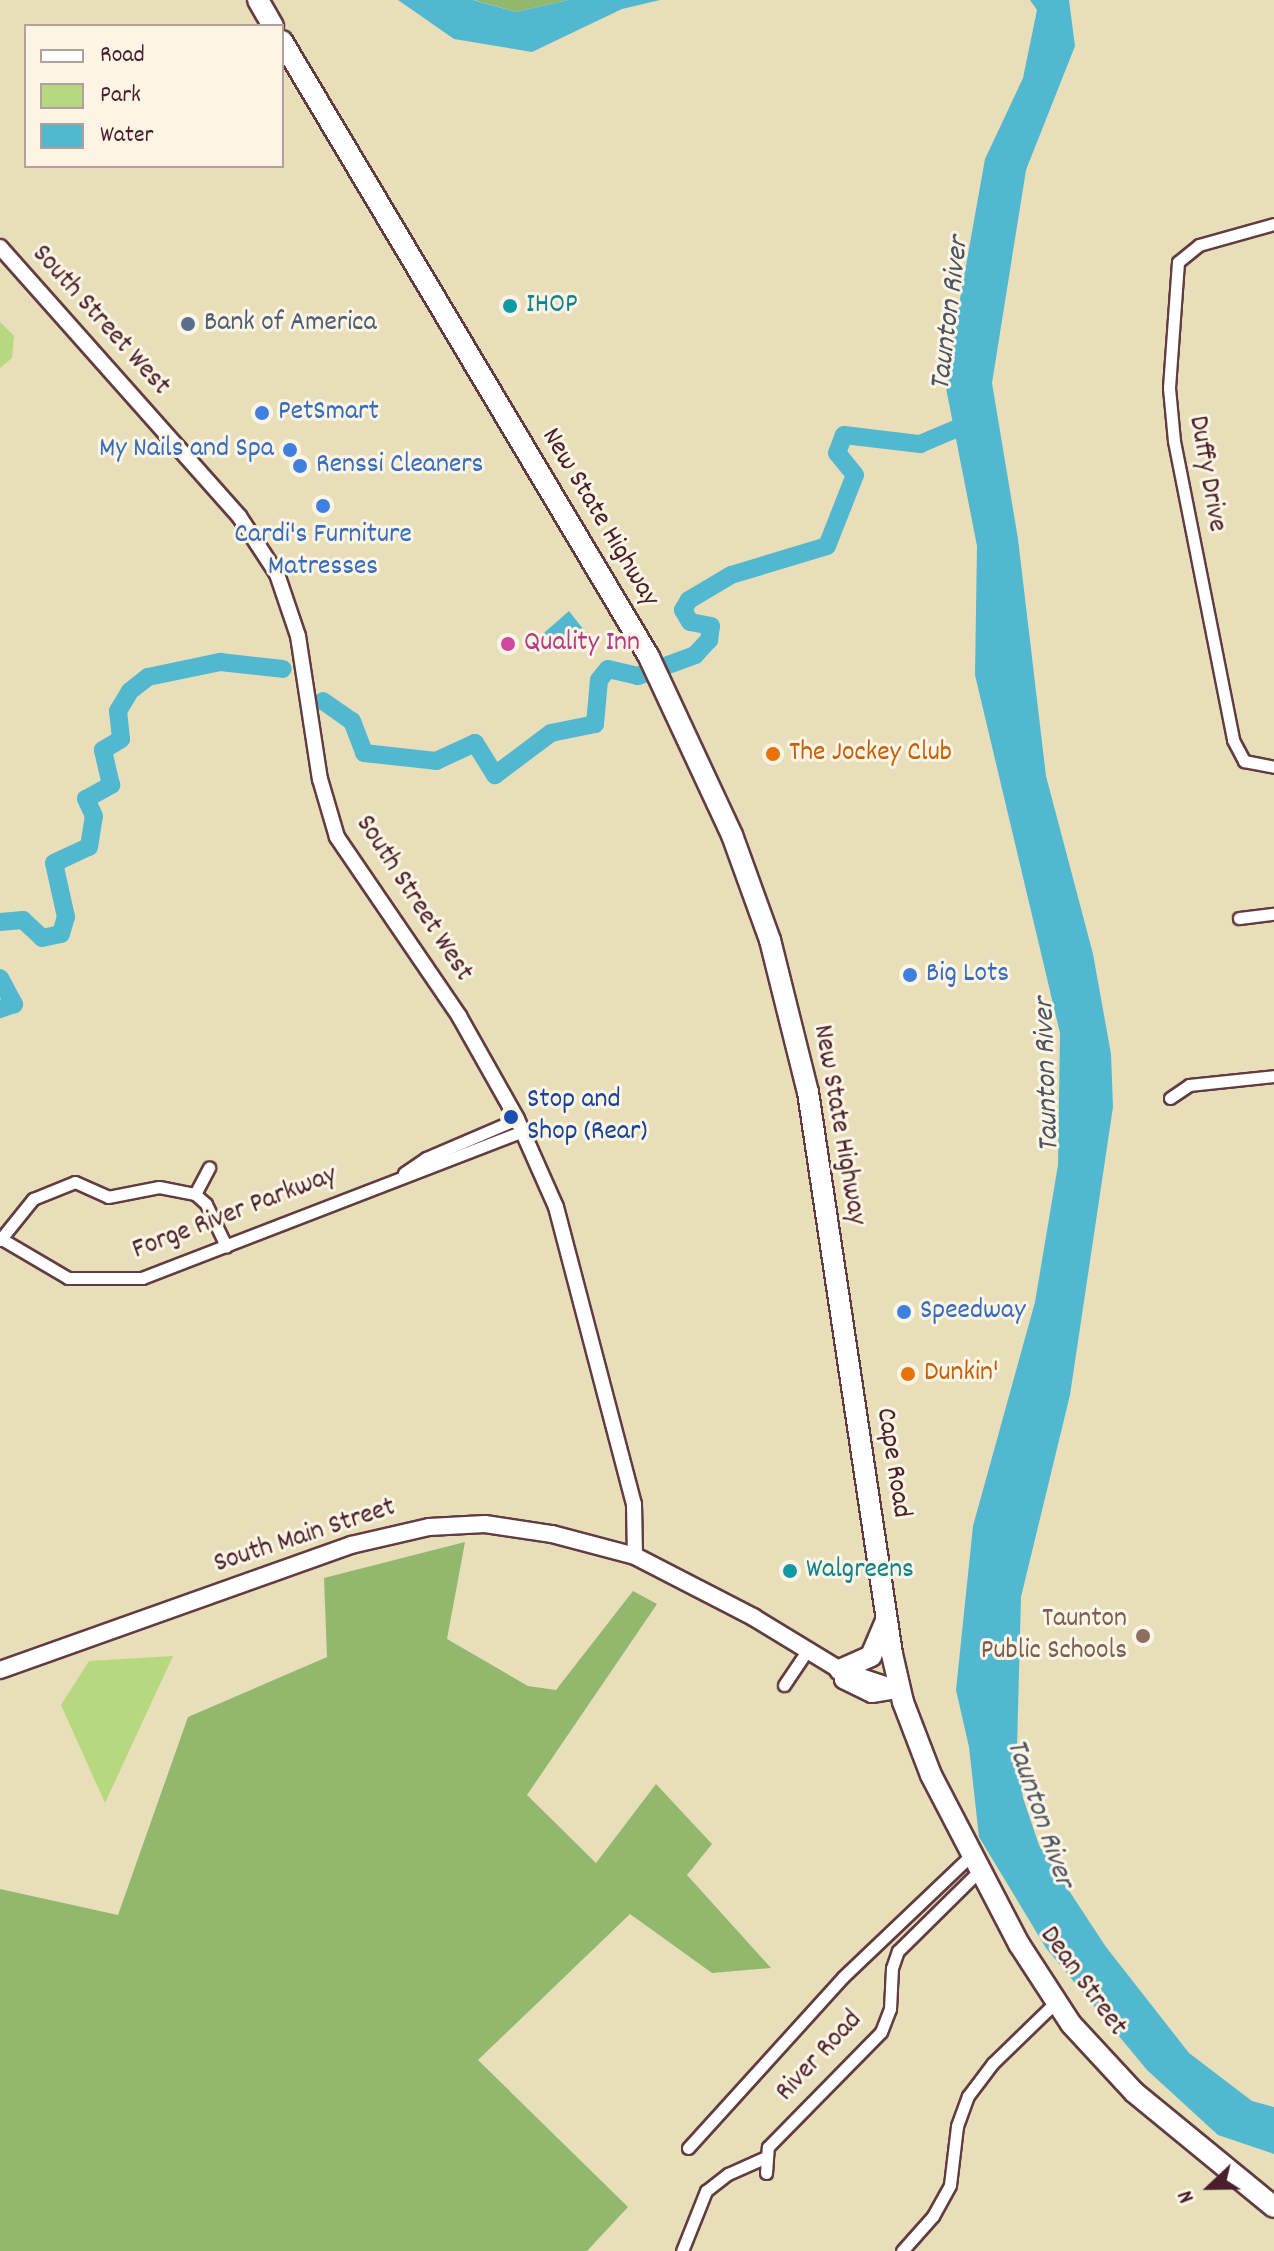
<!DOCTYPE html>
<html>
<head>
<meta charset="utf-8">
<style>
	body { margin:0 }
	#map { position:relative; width:1274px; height:2251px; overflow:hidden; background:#e8deb9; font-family:Dekko,sans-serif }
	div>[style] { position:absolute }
	.green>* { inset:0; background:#b8d87f }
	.forest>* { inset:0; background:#92b86e }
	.water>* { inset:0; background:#52b8d0 }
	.river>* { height:18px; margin:-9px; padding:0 9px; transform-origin:9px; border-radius:9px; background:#52b8d0 }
	.roads { filter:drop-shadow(2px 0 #623c40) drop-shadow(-2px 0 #623c40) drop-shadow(0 2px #623c40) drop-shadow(0 -2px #623c40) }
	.minor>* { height:11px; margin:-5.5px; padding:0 5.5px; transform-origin:5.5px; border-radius:5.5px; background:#fff }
	.tertiary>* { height:14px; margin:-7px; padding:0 7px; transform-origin:7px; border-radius:7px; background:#fff }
	.secondary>* { height:16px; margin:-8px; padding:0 8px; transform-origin:8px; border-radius:8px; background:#fff }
	.trunk>* { height:20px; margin:-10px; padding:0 10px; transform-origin:10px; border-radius:10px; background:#fff }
	.dots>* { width:22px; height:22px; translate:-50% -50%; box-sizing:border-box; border:4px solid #fcf5e5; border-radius:50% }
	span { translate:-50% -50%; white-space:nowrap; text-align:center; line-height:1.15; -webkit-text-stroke:6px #fcf5e5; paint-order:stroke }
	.culture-label { font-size:28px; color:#0d838f }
	.left { translate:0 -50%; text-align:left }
	.street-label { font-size:28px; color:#4a1f2b }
	.service-label { font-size:28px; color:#4e5e75 }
	.shop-label { font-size:28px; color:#366cbe }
	.right { translate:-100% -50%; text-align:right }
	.hotel-label { font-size:28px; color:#b23c85 }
	.food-label { font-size:28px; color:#c56008 }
	.transit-label { font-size:28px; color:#164399 }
	.education-label { font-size:28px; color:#785e54 }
	.water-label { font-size:30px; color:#4d5565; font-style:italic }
	.legend { position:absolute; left:24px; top:24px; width:260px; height:144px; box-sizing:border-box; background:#fcf5e5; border:2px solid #b59f9b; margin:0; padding:10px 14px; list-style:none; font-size:24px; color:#4a1f2b }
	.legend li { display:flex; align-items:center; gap:16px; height:40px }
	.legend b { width:40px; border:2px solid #b59f9b }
	.north { position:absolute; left:1170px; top:2147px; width:80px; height:80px; -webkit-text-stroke:6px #fcf5e5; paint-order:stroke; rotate:248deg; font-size:22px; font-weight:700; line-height:32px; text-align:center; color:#4a1f2b }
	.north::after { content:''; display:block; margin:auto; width:28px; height:36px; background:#4a1f2b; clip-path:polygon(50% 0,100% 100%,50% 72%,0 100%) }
</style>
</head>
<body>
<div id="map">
	<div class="green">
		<i style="clip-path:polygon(0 322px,14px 336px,12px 358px,0 368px)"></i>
		<i style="clip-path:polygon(173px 1656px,105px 1803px,61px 1705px,89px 1661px)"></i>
	</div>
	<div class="forest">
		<i style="clip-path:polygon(474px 0,568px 0,516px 12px)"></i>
		<i style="clip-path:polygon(465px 1542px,447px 1639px,528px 1686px,556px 1690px,633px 1591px,657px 1604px,527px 1795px,596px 1863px,656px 1784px,712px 1844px,687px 1875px,771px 1968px,712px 1973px,630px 1914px,478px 2060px,628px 2207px,587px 2251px,0 2251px,0 1889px,118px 1915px,188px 1717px,327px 1657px,324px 1578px)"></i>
	</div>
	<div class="water">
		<i style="clip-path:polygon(398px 0,473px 0,516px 12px,568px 0,660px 0,622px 9px,532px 52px,454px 39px)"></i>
		<i style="clip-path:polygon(1030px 0,1069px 0,1075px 46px,1026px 170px,992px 383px,1018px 539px,1046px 776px,1093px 954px,1111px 1054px,1113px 1107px,1070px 1395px,1021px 1597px,1017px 1748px,1023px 1798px,1039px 1845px,1106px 1947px,1189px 2053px,1252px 2101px,1274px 2107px,1274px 2154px,1218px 2135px,1147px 2070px,1046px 1948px,979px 1837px,969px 1747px,956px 1690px,973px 1526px,1035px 1302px,1058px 1165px,1060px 1033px,975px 675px,977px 546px,945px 383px,985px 159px,1023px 78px,1037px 10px)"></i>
		<i style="clip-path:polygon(569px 611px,587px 634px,558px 652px,544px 633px)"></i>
	</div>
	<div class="river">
		<i style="left:323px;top:701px;width:35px;rotate:35deg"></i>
		<i style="left:352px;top:721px;width:34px;rotate:69deg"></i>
		<i style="left:364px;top:753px;width:72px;rotate:6.3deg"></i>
		<i style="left:436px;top:761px;width:43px;rotate:-24.8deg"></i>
		<i style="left:475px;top:743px;width:38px;rotate:58deg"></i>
		<i style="left:495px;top:775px;width:70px;rotate:-36.9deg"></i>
		<i style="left:551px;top:733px;width:45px;rotate:-11.6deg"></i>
		<i style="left:595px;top:724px;width:44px;rotate:-84.8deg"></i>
		<i style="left:599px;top:680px;width:14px;rotate:-51deg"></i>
		<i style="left:608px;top:669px;width:31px;rotate:13deg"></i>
		<i style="left:638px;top:676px;width:61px;rotate:-20.2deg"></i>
		<i style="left:695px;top:655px;width:21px;rotate:-47deg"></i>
		<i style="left:709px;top:640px;width:14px;rotate:-82deg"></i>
		<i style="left:711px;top:626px;width:21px;rotate:-169deg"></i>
		<i style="left:690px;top:622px;width:14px;rotate:-120deg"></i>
		<i style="left:683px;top:610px;width:12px;rotate:-59deg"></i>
		<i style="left:689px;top:600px;width:49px;rotate:-30.8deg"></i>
		<i style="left:731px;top:575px;width:100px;rotate:-16.8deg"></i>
		<i style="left:827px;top:546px;width:76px;rotate:-68.5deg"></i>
		<i style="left:855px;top:475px;width:28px;rotate:-129deg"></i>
		<i style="left:837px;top:453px;width:19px;rotate:-69deg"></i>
		<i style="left:844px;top:435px;width:77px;rotate:6.8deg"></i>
		<i style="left:920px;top:444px;width:56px;rotate:-22.9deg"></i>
		<i style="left:0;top:922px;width:23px;rotate:-5deg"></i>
		<i style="left:23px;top:920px;width:26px;rotate:43deg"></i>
		<i style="left:42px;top:938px;width:19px;rotate:-12deg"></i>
		<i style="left:61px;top:934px;width:18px;rotate:-74deg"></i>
		<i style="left:66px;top:917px;width:55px;rotate:-102.5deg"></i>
		<i style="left:54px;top:863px;width:38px;rotate:-25deg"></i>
		<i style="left:89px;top:847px;width:31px;rotate:-81deg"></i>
		<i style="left:94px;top:816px;width:19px;rotate:-115deg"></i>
		<i style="left:86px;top:799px;width:29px;rotate:-29deg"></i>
		<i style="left:111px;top:785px;width:36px;rotate:-103deg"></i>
		<i style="left:103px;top:750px;width:21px;rotate:-31deg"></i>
		<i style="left:121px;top:739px;width:28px;rotate:-96deg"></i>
		<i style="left:118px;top:711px;width:23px;rotate:-59deg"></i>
		<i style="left:130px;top:691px;width:23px;rotate:-38deg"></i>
		<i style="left:148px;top:677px;width:74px;rotate:-11.8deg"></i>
		<i style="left:220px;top:662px;width:63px;rotate:6.3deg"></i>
		<i style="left:0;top:978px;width:30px;rotate:62deg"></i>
		<i style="left:14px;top:1004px;width:15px;rotate:160deg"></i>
	</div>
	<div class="roads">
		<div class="minor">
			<i style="left:1274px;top:224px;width:78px;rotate:164.4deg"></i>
			<i style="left:1199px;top:245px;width:27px;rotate:141deg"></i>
			<i style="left:1178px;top:262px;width:126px;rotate:94.1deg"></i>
			<i style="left:1169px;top:388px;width:53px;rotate:84.6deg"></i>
			<i style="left:1174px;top:441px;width:305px;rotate:78.8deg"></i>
			<i style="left:1233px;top:740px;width:24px;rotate:62deg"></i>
			<i style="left:1244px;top:761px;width:31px;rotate:11deg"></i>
			<i style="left:1239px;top:918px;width:35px;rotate:-7deg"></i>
			<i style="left:1170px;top:1098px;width:23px;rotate:-34deg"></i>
			<i style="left:1189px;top:1085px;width:85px;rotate:-6deg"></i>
			<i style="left:404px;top:1173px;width:27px;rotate:-34deg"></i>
			<i style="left:426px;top:1158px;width:99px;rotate:-23.2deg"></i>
			<i style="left:195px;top:1194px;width:30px;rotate:-62deg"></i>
			<i style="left:0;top:1238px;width:79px;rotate:30.5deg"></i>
			<i style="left:68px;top:1278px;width:74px"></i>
			<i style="left:142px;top:1278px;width:408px;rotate:-21.1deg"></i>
			<i style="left:0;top:1240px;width:53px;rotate:-51.2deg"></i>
			<i style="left:33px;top:1199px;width:45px;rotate:-22deg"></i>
			<i style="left:75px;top:1182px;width:36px;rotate:24deg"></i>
			<i style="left:108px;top:1197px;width:52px;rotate:-11.1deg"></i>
			<i style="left:159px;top:1187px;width:37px;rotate:11deg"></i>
			<i style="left:195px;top:1194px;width:15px;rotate:42deg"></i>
			<i style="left:206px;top:1204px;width:47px;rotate:64.5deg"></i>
			<i style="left:784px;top:1685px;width:37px;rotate:-56deg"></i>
			<i style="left:688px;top:2148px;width:231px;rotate:-47.8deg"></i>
			<i style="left:843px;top:1977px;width:177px;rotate:-43.6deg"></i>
			<i style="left:766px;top:2173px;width:26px;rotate:-86deg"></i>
			<i style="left:768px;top:2147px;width:161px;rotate:-45.5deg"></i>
			<i style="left:881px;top:2032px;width:25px;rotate:-69deg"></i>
			<i style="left:890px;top:2009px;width:41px;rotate:-87.2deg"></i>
			<i style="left:892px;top:1968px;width:18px;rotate:-71deg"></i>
			<i style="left:898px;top:1951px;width:114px;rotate:-44.6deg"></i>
			<i style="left:682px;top:2251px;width:65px;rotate:-68.2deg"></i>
			<i style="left:706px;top:2191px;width:28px;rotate:-38deg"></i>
			<i style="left:728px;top:2174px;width:39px;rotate:-24deg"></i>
			<i style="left:902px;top:2251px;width:47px;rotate:-48.5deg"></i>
			<i style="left:933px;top:2216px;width:35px;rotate:-61deg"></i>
			<i style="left:950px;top:2185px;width:59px;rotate:-83.2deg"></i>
			<i style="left:957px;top:2126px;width:32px;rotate:-70deg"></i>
			<i style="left:968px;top:2096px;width:41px;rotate:-52.9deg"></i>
			<i style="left:993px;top:2063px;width:86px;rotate:-44.1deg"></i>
		</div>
		<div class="tertiary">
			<i style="left:0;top:247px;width:360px;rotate:48.4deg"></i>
			<i style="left:239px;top:516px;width:69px;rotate:56.8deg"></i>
			<i style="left:277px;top:574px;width:65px;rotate:71.3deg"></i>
			<i style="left:298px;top:636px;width:145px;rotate:81.3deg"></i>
			<i style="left:320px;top:779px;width:60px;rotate:73.7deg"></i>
			<i style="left:337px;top:837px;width:217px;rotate:55.7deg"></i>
			<i style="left:459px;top:1016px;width:118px;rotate:60.6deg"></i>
			<i style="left:517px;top:1119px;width:96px;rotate:66.1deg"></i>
			<i style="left:556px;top:1207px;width:307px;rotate:75.3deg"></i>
			<i style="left:634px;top:1504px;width:52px;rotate:88.9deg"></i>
		</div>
		<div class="secondary">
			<i style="left:0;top:1670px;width:373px;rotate:-19.6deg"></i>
			<i style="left:351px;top:1545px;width:80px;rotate:-13deg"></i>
			<i style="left:429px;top:1527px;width:56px;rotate:-3.1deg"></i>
			<i style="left:485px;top:1524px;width:68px;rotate:8.5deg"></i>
			<i style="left:552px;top:1534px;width:86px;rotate:14.8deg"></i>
			<i style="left:635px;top:1556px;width:133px;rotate:27.3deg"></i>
			<i style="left:753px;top:1617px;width:102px;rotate:31.3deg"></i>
			<i style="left:840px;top:1670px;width:63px;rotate:18.4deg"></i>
			<i style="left:843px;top:1680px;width:32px;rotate:26deg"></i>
			<i style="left:872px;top:1694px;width:20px;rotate:-9deg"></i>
		</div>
		<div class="trunk">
			<i style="left:258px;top:0;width:30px;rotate:60deg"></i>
			<i style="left:282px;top:41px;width:717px;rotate:59.21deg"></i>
			<i style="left:649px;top:657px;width:196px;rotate:65deg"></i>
			<i style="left:732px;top:835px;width:112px;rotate:70.1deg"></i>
			<i style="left:770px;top:940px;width:157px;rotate:76deg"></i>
			<i style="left:808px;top:1092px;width:568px;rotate:81.5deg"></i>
			<i style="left:892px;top:1654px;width:49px;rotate:77.1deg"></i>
			<i style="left:903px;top:1702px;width:78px;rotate:69deg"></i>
			<i style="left:931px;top:1775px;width:191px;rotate:62.5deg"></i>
			<i style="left:1019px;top:1944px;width:95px;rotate:57deg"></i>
			<i style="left:1071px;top:2024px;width:93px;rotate:47.2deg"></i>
			<i style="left:1134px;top:2092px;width:181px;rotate:39.4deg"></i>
			<i style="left:840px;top:1670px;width:34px;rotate:-24deg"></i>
			<i style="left:871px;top:1656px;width:36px;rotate:-67deg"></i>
		</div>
	</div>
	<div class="dots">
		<i style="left:510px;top:306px;background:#0f9aa8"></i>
		<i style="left:188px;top:324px;background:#5c6f8a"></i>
		<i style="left:262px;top:413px;background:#3f7fe0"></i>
		<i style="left:290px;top:450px;background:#3f7fe0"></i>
		<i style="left:300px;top:466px;background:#3f7fe0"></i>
		<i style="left:323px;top:506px;background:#3f7fe0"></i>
		<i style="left:508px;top:644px;background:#d1479c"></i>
		<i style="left:773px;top:754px;background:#e8710a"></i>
		<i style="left:910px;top:975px;background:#3f7fe0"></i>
		<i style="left:511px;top:1117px;background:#1a4fb4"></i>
		<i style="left:904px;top:1312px;background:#3f7fe0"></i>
		<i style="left:908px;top:1374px;background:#e8710a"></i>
		<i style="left:790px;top:1571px;background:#0f9aa8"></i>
		<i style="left:1143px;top:1636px;background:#8d6e63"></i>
	</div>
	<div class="culture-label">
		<span class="left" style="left:526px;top:306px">IHOP</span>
		<span class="left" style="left:806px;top:1571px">Walgreens</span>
	</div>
	<div class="street-label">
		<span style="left:100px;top:321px;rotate:48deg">South Street West</span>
		<span style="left:1206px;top:474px;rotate:80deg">Duffy Drive</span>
		<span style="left:599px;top:518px;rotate:59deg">New State Highway</span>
		<span style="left:413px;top:899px;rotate:57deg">South Street West</span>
		<span style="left:838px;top:1125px;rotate:80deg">New State Highway</span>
		<span style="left:235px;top:1214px;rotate:-21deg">Forge River Parkway</span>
		<span style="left:892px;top:1463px;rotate:81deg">Cape Road</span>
		<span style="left:305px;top:1537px;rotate:-18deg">South Main Street</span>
		<span style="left:1082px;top:1982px;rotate:54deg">Dean Street</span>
		<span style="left:820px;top:2057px;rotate:-47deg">River Road</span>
	</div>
	<div class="service-label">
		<span class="left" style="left:204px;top:324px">Bank of America</span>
	</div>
	<div class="shop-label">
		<span class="left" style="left:278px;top:413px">PetSmart</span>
		<span class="right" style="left:274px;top:450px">My Nails and Spa</span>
		<span class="left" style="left:316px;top:466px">Renssi Cleaners</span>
		<span style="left:323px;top:552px">Cardi's Furniture<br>Matresses</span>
		<span class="left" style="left:926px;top:975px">Big Lots</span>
		<span class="left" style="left:920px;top:1312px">Speedway</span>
	</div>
	<div class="hotel-label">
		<span class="left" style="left:524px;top:644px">Quality Inn</span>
	</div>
	<div class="food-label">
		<span class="left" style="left:789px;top:754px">The Jockey Club</span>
		<span class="left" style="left:924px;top:1374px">Dunkin'</span>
	</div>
	<div class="transit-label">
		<span class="left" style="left:527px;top:1117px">Stop and<br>Shop (Rear)</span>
	</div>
	<div class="education-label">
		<span class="right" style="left:1127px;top:1636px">Taunton<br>Public Schools</span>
	</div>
	<div class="water-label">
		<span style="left:952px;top:314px;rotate:-83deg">Taunton River</span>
		<span style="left:1049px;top:1075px;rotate:-92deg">Taunton River</span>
		<span style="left:1038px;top:1814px;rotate:71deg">Taunton River</span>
	</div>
	<ul class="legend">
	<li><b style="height:10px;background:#fff"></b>Road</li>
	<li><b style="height:22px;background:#b8d87f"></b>Park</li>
	<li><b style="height:22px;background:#52b8d0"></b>Water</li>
	</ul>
	<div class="north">N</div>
</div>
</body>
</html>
